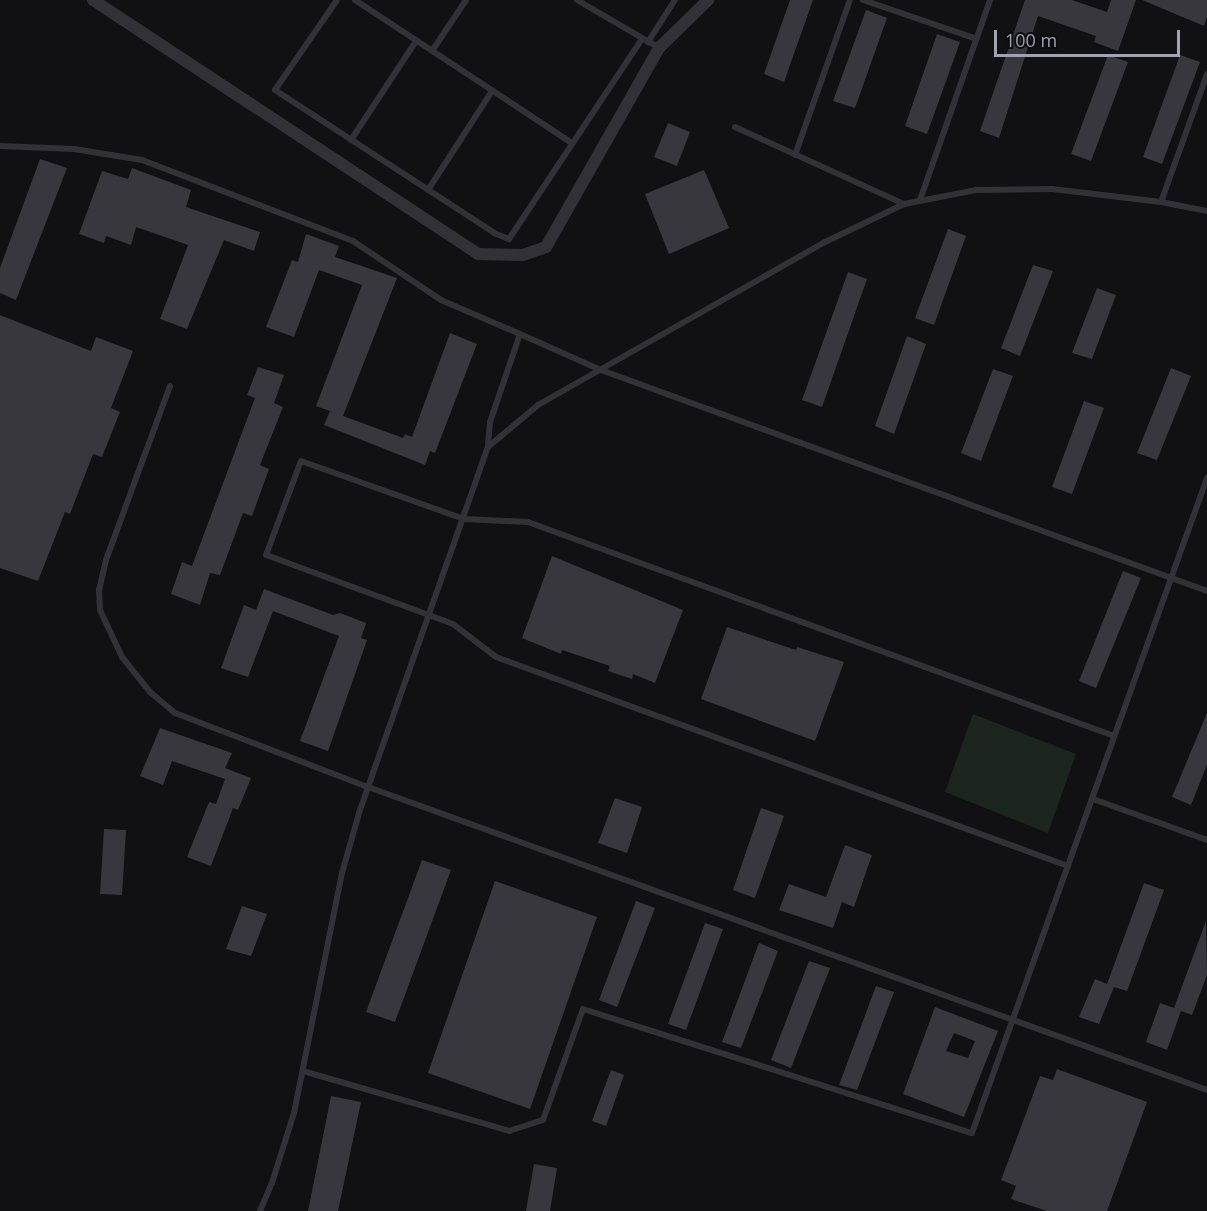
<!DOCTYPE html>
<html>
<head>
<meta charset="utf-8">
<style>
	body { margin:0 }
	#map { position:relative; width:1207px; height:1211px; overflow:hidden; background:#111012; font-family:"Open Sans",sans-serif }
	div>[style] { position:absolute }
	.green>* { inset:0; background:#1d251f }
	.building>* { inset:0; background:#38373d }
	.lane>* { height:6px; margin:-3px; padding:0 3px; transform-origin:3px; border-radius:3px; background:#323137 }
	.street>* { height:12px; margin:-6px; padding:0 6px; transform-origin:6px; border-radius:6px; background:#323137 }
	span { translate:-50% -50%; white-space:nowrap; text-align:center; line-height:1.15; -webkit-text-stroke:4.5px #0c0b0d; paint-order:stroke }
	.scale { position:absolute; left:994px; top:30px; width:186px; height:27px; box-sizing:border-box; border:3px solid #a1a2b3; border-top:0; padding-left:8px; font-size:18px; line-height:21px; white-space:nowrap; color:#a1a2b3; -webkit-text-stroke:4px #0c0b0d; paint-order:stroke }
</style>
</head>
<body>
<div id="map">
	<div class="green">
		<i style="clip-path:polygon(973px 714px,1076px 754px,1048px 833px,945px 792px)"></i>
	</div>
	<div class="building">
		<i style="clip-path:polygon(790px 0,813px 0,784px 82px,764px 74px)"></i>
		<i style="clip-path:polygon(1025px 0,1072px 0,1107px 12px,1111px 0,1136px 0,1118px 51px,1094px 42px,1096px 36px,1038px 16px,999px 138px,980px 131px)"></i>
		<i style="clip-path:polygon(1142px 0,1207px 0,1207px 17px,1204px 26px)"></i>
		<i style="clip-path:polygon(866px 10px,887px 18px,855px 108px,833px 101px)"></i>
		<i style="clip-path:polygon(937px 34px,960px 42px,927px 134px,905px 126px)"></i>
		<i style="clip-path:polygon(1108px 55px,1128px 62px,1091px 161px,1071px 154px)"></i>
		<i style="clip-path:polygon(1180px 55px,1200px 62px,1162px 164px,1143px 157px)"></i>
		<i style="clip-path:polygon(668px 123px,690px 132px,677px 166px,654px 157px)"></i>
		<i style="clip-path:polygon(40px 159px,67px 168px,16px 300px,0 293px,0 268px)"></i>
		<i style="clip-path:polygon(132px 168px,191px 190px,186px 207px,260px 232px,254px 251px,224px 240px,187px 329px,160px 319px,188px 245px,136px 227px,131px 245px,106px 236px,104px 243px,79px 234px,102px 171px,128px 179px)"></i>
		<i style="clip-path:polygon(704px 170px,729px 228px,669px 254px,645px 194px)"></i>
		<i style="clip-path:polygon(948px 229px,966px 236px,934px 325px,915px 318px)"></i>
		<i style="clip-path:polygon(306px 234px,339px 246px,335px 257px,397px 278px,343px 416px,403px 438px,405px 434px,412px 437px,450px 333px,477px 344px,435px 453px,430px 451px,425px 465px,324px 425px,330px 411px,316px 406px,362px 285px,319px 270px,294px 337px,266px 327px,292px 260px,298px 262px)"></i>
		<i style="clip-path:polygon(1033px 265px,1053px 271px,1020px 356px,1001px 348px)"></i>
		<i style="clip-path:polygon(848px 272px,867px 279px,822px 407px,802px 400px)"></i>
		<i style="clip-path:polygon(1097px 288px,1116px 295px,1092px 359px,1072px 353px)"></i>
		<i style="clip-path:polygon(0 315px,91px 351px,96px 337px,133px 351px,111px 408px,120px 412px,102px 457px,93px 454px,70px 514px,65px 512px,38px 581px,0 568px)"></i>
		<i style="clip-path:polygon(907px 336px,926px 344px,894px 434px,875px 426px)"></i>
		<i style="clip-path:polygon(258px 367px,284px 375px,274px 403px,283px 407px,260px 465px,269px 469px,252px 516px,243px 513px,220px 575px,210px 573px,200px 605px,171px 594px,182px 562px,192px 566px,255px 398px,247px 395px)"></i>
		<i style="clip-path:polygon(1171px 368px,1191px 376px,1157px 460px,1137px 453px)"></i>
		<i style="clip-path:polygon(993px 369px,1013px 376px,981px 461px,961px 453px)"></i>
		<i style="clip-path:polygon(1084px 401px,1104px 408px,1072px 494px,1052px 487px)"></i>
		<i style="clip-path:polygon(552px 556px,683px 610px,655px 683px,633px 674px,632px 679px,608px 671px,610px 666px,562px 650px,561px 654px,522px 638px)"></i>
		<i style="clip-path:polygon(1123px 571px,1141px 578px,1096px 688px,1079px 681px)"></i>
		<i style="clip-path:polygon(264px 589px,333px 615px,340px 613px,366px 623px,361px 638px,367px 640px,328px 751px,300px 741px,339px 636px,273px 611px,248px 677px,221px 668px,244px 605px,256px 610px)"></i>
		<i style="clip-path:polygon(727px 627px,796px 650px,797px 647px,844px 662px,815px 741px,701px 699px)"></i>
		<i style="clip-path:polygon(1207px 713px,1207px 765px,1191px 805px,1172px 797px)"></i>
		<i style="clip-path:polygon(160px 728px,232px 753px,225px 768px,251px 778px,238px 810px,233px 808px,211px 866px,187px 857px,209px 802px,216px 804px,225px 779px,172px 761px,163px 785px,140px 776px)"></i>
		<i style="clip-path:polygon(615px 798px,642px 807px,627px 853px,598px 843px)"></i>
		<i style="clip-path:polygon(761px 808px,784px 816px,755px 898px,733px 890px)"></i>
		<i style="clip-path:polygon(104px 829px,126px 830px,122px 895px,100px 894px)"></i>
		<i style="clip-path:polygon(845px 845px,872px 855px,854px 907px,842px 902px,833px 928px,779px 910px,789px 884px,826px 897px)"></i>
		<i style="clip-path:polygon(422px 860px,451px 870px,395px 1022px,366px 1012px)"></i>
		<i style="clip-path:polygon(495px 881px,597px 917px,530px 1109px,428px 1073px)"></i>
		<i style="clip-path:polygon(1144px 883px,1164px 890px,1127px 991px,1114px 987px,1099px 1024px,1079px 1017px,1095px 979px,1107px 984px)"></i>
		<i style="clip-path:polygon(636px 901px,655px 908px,617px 1007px,599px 1000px)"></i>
		<i style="clip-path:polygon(242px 906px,267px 914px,251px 956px,226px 949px)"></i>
		<i style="clip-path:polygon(1206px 921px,1207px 975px,1192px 1015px,1181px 1011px,1167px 1050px,1146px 1042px,1160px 1003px,1174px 1008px)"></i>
		<i style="clip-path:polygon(705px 923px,723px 929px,686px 1030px,668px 1024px)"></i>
		<i style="clip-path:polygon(759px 943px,778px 951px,741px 1048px,722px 1042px)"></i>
		<i style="clip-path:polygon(809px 961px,830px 968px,791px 1068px,771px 1060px)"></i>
		<i style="clip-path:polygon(876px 986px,894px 992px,857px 1090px,839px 1085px)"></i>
		<i style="clip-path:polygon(evenodd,935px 1007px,998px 1031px,964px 1117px,903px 1094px,935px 1007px,954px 1033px,975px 1041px,968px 1058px,946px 1051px,954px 1033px)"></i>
		<i style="clip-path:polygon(1057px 1069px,1147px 1102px,1107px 1211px,1047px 1211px,1011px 1199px,1016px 1186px,1001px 1180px,1040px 1076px,1053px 1080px)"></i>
		<i style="clip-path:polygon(611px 1070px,624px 1075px,606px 1126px,592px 1121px)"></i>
		<i style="clip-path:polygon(331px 1096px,361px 1102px,338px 1211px,308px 1211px)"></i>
		<i style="clip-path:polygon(534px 1164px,557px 1168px,550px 1211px,526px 1211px)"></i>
	</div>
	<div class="lane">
		<i style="left:337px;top:0;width:109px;rotate:124.6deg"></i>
		<i style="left:275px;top:90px;width:262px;rotate:33.1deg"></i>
		<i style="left:494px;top:233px;width:16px;rotate:22deg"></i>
		<i style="left:509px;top:239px;width:240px;rotate:-56.4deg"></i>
		<i style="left:355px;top:0;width:260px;rotate:33.4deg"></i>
		<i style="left:577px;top:0;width:95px;rotate:30.3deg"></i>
		<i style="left:863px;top:0;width:120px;rotate:18.9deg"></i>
		<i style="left:648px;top:42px;width:50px;rotate:-57.3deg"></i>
		<i style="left:432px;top:51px;width:61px;rotate:-56.3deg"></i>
		<i style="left:735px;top:127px;width:186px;rotate:24.5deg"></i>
		<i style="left:351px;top:140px;width:118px;rotate:-56.7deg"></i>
		<i style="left:0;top:146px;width:74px;rotate:2.3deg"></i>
		<i style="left:74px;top:149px;width:69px;rotate:9.2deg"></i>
		<i style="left:142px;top:160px;width:226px;rotate:21deg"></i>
		<i style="left:353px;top:241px;width:106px;rotate:33.8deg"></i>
		<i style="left:441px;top:300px;width:86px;rotate:23.3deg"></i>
		<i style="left:520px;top:334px;width:93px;rotate:108.8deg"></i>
		<i style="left:490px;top:422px;width:25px;rotate:95deg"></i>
		<i style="left:795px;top:155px;width:164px;rotate:-70.5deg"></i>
		<i style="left:428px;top:190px;width:118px;rotate:-57.1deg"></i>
		<i style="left:920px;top:200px;width:212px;rotate:-70.7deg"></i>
		<i style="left:1161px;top:202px;width:136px;rotate:-70.2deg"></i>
		<i style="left:520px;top:334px;width:89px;rotate:24deg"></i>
		<i style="left:601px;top:370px;width:645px;rotate:20.04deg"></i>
		<i style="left:170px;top:386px;width:185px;rotate:110.2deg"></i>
		<i style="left:106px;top:560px;width:31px;rotate:103deg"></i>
		<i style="left:99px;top:590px;width:20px;rotate:87deg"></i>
		<i style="left:100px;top:610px;width:52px;rotate:64.9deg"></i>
		<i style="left:122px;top:657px;width:45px;rotate:51.3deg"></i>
		<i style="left:150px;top:692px;width:33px;rotate:40deg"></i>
		<i style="left:175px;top:713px;width:207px;rotate:21deg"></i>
		<i style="left:368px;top:787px;width:892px;rotate:19.86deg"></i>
		<i style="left:1093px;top:799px;width:121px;rotate:19.8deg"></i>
		<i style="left:1068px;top:866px;width:609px;rotate:-159.93deg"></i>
		<i style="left:496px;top:657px;width:54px;rotate:-142.5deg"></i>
		<i style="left:453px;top:624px;width:199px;rotate:-159.7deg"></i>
		<i style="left:266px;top:555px;width:100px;rotate:-69.6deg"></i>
		<i style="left:301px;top:461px;width:173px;rotate:19.6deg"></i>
		<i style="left:464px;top:519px;width:64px;rotate:2.7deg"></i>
		<i style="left:528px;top:522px;width:624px;rotate:20.06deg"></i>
		<i style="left:303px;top:1071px;width:215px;rotate:16.2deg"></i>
		<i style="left:509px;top:1131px;width:36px;rotate:-18deg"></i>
		<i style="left:543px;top:1120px;width:118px;rotate:-70.2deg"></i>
		<i style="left:583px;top:1009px;width:408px;rotate:17.7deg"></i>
		<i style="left:972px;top:1133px;width:696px;rotate:-70.26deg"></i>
		<i style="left:260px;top:1211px;width:30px;rotate:-67deg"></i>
		<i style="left:272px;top:1183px;width:73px;rotate:-72.6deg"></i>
		<i style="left:294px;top:1113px;width:245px;rotate:-78.7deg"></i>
		<i style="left:342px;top:873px;width:66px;rotate:-74.1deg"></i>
		<i style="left:360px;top:810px;width:385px;rotate:-70.6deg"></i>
		<i style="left:488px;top:447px;width:65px;rotate:-40deg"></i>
		<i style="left:538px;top:405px;width:328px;rotate:-29.6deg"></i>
		<i style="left:823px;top:243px;width:90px;rotate:-25.7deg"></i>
		<i style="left:904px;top:204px;width:73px;rotate:-11deg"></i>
		<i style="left:976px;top:190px;width:76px;rotate:-0.8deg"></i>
		<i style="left:1052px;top:189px;width:110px;rotate:6.8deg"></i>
		<i style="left:1161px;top:202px;width:47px;rotate:11.1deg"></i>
	</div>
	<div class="street">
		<i style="left:93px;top:0;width:461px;rotate:33.4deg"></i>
		<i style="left:478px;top:254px;width:45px;rotate:1.3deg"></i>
		<i style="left:523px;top:255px;width:24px;rotate:-19deg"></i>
		<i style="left:546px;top:247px;width:229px;rotate:-60.4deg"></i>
		<i style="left:659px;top:48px;width:69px;rotate:-44.4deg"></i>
	</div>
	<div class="scale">100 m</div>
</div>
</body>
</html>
